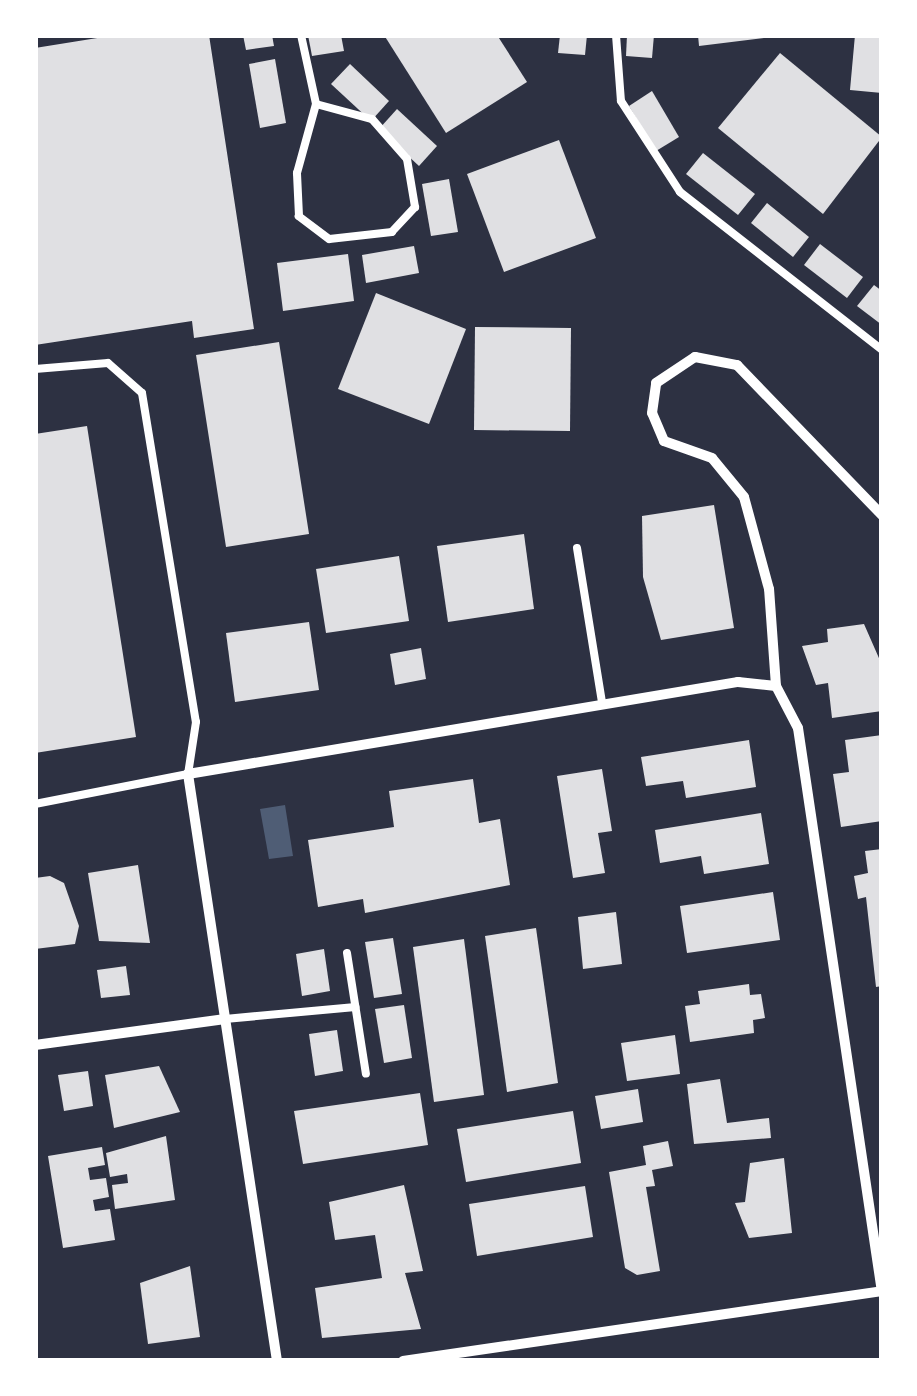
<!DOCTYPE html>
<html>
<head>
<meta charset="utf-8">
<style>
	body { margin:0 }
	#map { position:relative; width:917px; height:1396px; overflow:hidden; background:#2d3142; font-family:"PT Sans",sans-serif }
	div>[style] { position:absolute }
	.water>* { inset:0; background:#4f5d75 }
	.building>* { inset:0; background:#e0e0e3 }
	.service>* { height:8px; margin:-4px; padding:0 4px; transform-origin:4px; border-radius:4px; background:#fff }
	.minor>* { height:10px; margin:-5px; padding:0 5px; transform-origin:5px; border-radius:5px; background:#fff }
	span { translate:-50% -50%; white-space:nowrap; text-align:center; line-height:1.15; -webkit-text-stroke:8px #fff; paint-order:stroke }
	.frame { position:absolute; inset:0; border:38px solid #fff; pointer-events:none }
</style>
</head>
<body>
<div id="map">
	<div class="water">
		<i style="clip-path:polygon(285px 805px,293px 856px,269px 859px,260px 809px)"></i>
	</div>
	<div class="building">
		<i style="clip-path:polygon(116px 35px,209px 35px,254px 329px,194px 338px,192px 321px,35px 345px,35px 48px)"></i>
		<i style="clip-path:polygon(243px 35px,272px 35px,274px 46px,246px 50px)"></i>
		<i style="clip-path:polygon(308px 35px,341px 35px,344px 51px,312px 56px)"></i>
		<i style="clip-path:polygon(384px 35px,497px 35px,527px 82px,446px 133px)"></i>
		<i style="clip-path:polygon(560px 35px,587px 35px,585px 55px,558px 53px)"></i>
		<i style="clip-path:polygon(627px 35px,654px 35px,652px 58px,626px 56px)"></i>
		<i style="clip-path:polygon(698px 35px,770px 35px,771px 37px,699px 46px)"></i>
		<i style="clip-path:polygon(855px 35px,882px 35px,882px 93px,850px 90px)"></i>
		<i style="clip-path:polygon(780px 53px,882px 137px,823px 214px,718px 128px)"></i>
		<i style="clip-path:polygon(275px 59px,286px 123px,260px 128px,249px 64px)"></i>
		<i style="clip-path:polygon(350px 64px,389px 101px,371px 121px,331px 84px)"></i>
		<i style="clip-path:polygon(652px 91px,679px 137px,656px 151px,629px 106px)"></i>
		<i style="clip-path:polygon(397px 109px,437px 146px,419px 166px,379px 129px)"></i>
		<i style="clip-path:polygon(559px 140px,596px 238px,504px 272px,467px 174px)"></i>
		<i style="clip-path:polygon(703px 153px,755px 194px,738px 215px,686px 174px)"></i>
		<i style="clip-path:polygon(449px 179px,458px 232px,431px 236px,422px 184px)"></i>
		<i style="clip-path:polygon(767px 203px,809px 237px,793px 257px,751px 223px)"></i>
		<i style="clip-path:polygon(820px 244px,863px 277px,847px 298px,804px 265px)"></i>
		<i style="clip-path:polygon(414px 246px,419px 273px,366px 283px,362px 255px)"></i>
		<i style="clip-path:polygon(348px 254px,354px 301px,283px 311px,277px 263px)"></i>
		<i style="clip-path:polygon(874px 285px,882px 291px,882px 325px,857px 306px)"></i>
		<i style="clip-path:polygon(376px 293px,466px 329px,429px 424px,338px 389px)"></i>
		<i style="clip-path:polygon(475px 327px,571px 328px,570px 431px,474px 430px)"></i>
		<i style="clip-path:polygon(279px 342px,309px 534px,226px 547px,196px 355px)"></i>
		<i style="clip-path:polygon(87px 426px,136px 737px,35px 753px,35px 434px)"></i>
		<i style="clip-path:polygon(714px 505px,734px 628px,661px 640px,643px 577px,642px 516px)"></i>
		<i style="clip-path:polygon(524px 534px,534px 609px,448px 622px,437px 546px)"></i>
		<i style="clip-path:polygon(399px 556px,409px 621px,326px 633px,316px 569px)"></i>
		<i style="clip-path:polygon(309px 622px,319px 690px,235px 702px,226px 633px)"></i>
		<i style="clip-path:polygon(864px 624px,882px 665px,882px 711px,832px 718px,828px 683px,816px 685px,802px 646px,828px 642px,827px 629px)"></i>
		<i style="clip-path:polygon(421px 648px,426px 679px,395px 685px,390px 654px)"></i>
		<i style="clip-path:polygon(882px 735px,882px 821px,841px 827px,833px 774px,849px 772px,845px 740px)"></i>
		<i style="clip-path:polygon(749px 740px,756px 787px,686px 798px,683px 781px,646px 786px,641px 757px)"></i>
		<i style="clip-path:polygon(602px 769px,612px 831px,598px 833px,605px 873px,573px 878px,557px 776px)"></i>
		<i style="clip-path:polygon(473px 779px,479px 823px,500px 819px,510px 885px,365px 913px,363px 899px,318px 907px,308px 840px,394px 827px,389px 791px)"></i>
		<i style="clip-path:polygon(761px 813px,769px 864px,704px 874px,701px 856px,660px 863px,655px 830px)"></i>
		<i style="clip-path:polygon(882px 849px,882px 986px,876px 987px,866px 897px,858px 899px,854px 876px,868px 873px,865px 851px)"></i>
		<i style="clip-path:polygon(138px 865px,150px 943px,99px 941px,88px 873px)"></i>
		<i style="clip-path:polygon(50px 876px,64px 883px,79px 926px,75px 944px,35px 949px,35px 878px)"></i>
		<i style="clip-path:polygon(773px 892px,780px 940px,687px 953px,680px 906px)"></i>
		<i style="clip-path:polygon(616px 912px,622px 964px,583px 969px,578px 917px)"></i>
		<i style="clip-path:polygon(536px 928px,558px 1083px,507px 1092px,485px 936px)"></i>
		<i style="clip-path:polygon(393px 938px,402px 994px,374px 998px,365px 942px)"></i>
		<i style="clip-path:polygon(464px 939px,484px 1095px,434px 1102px,413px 947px)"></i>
		<i style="clip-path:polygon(324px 949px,330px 991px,302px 996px,296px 954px)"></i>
		<i style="clip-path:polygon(126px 966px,130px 995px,101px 998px,97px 970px)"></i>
		<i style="clip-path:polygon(749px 984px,750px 995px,761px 994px,765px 1018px,753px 1020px,754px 1033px,690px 1042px,685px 1006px,700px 1004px,698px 991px)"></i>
		<i style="clip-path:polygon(404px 1005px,412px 1058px,384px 1063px,375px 1009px)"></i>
		<i style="clip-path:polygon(337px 1030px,343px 1071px,315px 1076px,309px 1034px)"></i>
		<i style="clip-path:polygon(675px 1035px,680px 1074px,627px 1081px,621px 1043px)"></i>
		<i style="clip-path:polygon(159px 1066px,180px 1112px,114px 1128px,105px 1075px)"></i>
		<i style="clip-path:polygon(88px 1071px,93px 1106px,64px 1111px,58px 1075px)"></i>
		<i style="clip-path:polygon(720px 1079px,727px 1123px,769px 1118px,771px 1138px,694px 1144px,687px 1084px)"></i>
		<i style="clip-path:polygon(638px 1089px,643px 1122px,601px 1129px,595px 1096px)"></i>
		<i style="clip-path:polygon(420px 1093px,428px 1145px,303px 1164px,294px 1111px)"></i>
		<i style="clip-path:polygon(573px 1111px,581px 1163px,466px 1182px,457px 1129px)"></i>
		<i style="clip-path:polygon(166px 1136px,175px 1200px,115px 1209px,112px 1185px,128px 1183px,127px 1174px,110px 1177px,106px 1153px)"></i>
		<i style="clip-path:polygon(668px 1141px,673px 1166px,652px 1170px,655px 1186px,646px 1187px,660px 1271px,637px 1275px,625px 1268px,609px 1172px,646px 1165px,643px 1146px)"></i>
		<i style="clip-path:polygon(102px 1147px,105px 1165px,88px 1168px,90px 1180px,106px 1178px,109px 1197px,93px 1200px,95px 1211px,110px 1209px,115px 1240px,63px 1248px,48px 1156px)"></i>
		<i style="clip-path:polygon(784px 1158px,792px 1233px,749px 1238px,735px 1203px,745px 1202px,750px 1163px)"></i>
		<i style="clip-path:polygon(404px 1185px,423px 1271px,405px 1273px,421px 1329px,322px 1338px,315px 1288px,382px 1278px,375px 1235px,335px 1240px,329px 1202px)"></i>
		<i style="clip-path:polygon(585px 1186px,593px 1237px,477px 1256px,469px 1204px)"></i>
		<i style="clip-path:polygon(190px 1266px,200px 1337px,148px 1344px,140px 1283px)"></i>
	</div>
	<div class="service">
		<i style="left:301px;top:35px;width:71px;rotate:77.7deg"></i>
		<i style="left:616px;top:35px;width:66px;rotate:85.7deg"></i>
		<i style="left:621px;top:101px;width:108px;rotate:57deg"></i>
		<i style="left:680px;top:192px;width:256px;rotate:38deg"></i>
		<i style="left:316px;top:104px;width:58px;rotate:15deg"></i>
		<i style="left:372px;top:119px;width:53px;rotate:48.8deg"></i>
		<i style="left:407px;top:159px;width:49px;rotate:80.5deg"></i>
		<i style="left:415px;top:207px;width:34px;rotate:133deg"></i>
		<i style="left:392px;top:232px;width:63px;rotate:173.7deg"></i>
		<i style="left:329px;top:239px;width:38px;rotate:-143deg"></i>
		<i style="left:299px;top:216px;width:43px;rotate:-92.7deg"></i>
		<i style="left:297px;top:173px;width:72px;rotate:-74.6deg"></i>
		<i style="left:35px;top:369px;width:73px;rotate:-4.7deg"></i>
		<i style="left:108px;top:363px;width:45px;rotate:41.4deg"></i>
		<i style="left:142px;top:393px;width:333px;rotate:80.7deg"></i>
		<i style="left:196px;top:722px;width:53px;rotate:98.7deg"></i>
		<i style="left:188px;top:774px;width:156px;rotate:168.9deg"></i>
		<i style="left:577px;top:548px;width:157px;rotate:80.8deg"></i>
		<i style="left:347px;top:953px;width:122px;rotate:81.1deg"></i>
		<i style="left:225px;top:1019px;width:131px;rotate:-5.3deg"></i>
	</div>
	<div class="minor">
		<i style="left:776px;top:686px;width:97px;rotate:-94.1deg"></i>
		<i style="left:769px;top:589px;width:95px;rotate:-105.2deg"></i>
		<i style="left:744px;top:497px;width:50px;rotate:-129.4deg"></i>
		<i style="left:712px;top:458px;width:51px;rotate:-160.5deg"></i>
		<i style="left:664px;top:441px;width:30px;rotate:-113deg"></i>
		<i style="left:652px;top:413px;width:30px;rotate:-82deg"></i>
		<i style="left:656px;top:383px;width:47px;rotate:-33.7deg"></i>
		<i style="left:695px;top:357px;width:43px;rotate:10.8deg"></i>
		<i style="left:737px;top:365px;width:209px;rotate:46deg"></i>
		<i style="left:35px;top:1045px;width:192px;rotate:-7.8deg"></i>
		<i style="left:277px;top:1361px;width:594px;rotate:-98.62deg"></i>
		<i style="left:188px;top:774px;width:558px;rotate:-9.5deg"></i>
		<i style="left:738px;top:682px;width:38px;rotate:6deg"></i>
		<i style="left:776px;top:686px;width:47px;rotate:62.4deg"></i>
		<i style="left:798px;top:728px;width:570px;rotate:81.53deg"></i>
		<i style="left:403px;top:1361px;width:484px;rotate:-8.3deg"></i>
	</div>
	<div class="frame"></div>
</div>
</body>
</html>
